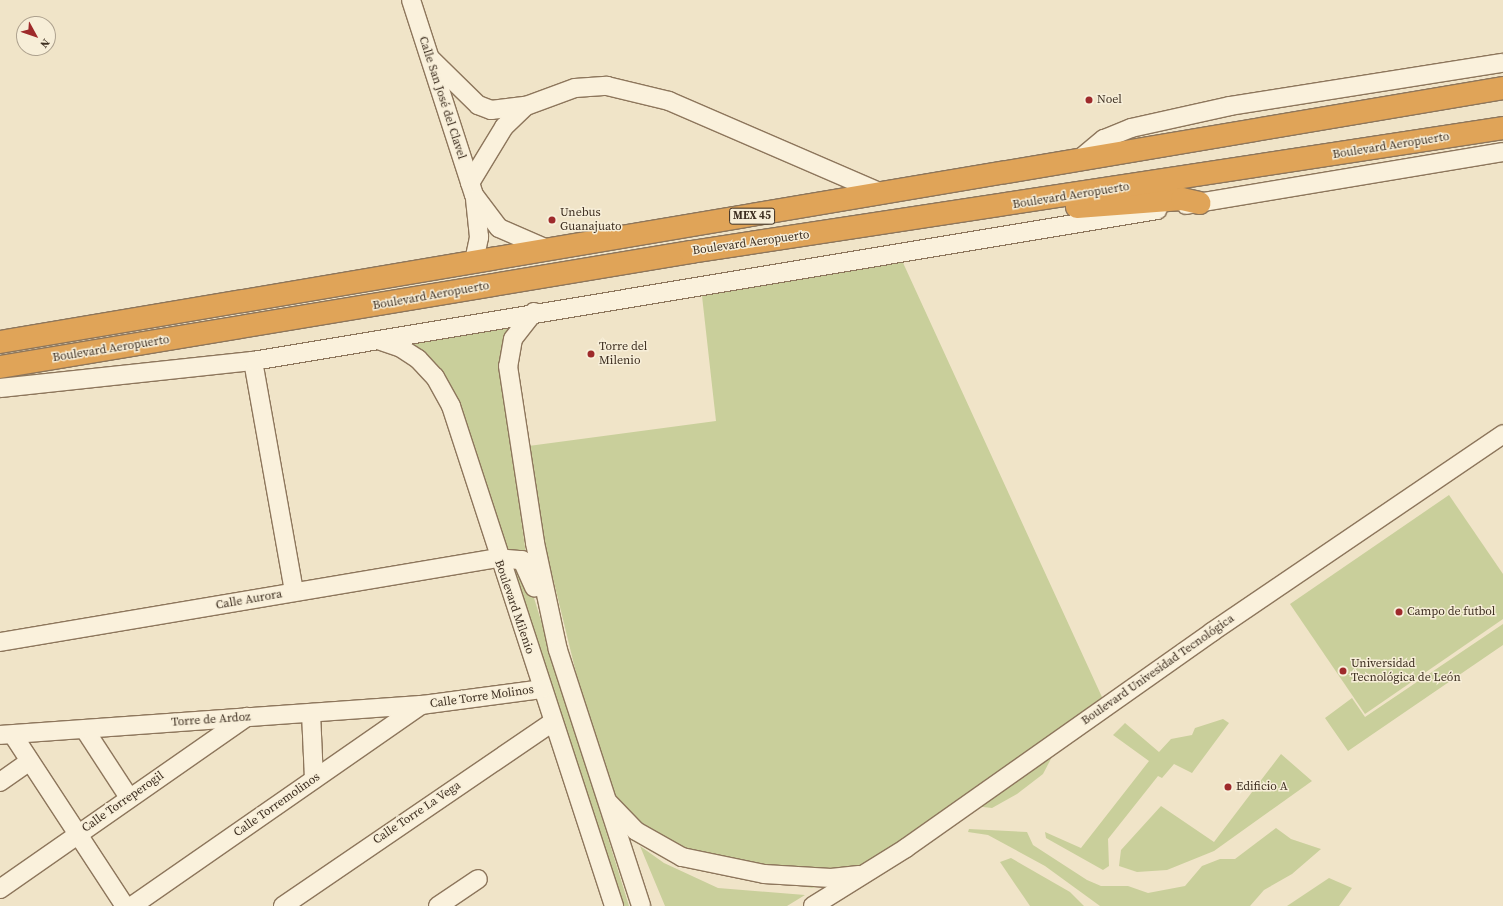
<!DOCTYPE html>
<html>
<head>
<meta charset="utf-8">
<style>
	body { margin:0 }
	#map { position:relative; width:1503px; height:906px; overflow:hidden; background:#f0e4c8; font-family:"Source Serif 4",serif }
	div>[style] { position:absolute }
	.green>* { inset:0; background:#c9cf9b }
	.roads { filter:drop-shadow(1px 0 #8d765c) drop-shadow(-1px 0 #8d765c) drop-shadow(0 1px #8d765c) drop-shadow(0 -1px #8d765c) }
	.minor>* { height:18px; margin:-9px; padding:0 9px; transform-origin:9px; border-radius:9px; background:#faf1dc }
	.highway>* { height:22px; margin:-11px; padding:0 11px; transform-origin:11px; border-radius:11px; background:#e0a458 }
	.dots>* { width:11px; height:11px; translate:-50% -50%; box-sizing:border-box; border:2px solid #f7eed8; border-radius:50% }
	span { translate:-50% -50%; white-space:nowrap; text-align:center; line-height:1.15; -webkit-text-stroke:3px #f7eed8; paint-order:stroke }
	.shield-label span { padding:1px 3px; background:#f7eed8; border:1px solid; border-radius:3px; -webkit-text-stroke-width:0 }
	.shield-label { font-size:11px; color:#3d2e20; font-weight:700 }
	.street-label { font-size:12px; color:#3d2e20 }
	.poi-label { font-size:12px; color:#3d2e20 }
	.left { translate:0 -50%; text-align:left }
	.north { position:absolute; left:16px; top:16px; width:40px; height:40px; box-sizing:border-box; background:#f7eed8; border:1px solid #ada18e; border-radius:50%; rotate:130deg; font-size:11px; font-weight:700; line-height:16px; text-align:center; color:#3d2e20 }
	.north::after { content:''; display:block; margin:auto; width:14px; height:18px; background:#9e2a2b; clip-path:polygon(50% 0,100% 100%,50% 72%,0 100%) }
</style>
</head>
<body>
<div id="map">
	<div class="green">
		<i style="clip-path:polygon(899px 254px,1107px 708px,864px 875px,812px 888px,703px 867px,608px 804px,521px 447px,716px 421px,701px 287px)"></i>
		<i style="clip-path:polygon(513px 325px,499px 362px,526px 554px,502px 550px,450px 394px,410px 343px)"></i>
		<i style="clip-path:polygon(1449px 495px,1503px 574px,1503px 619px,1365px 714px,1290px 604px)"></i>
		<i style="clip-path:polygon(517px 565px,526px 572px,629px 906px,620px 906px,510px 568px)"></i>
		<i style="clip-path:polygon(1503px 624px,1503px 645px,1348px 751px,1325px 718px,1352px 698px,1365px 717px)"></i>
		<i style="clip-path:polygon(1223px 719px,1229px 723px,1192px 773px,1174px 764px,1162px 778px,1158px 776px,1108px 839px,1109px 866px,1103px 870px,1046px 838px,1045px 832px,1081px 848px,1149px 761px,1113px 735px,1125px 723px,1159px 752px,1171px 739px,1192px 735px,1195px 728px)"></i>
		<i style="clip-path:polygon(1054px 753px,1043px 774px,1017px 794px,992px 808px,974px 806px)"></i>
		<i style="clip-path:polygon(1281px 754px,1312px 781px,1214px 851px,1167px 870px,1137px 872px,1119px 866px,1121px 850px,1161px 806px,1214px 842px)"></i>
		<i style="clip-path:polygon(1276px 828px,1291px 839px,1321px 849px,1292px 874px,1264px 890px,1250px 906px,1100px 906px,1045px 866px,988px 835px,968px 832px,969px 829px,1027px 832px,1033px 845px,1087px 880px,1101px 886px,1128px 886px,1148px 893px,1185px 886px,1202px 866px,1220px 859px,1235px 859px)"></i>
		<i style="clip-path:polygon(640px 846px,664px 863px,718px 888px,805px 895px,787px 906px,665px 906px)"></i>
		<i style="clip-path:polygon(1011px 858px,1070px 892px,1084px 906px,1030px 906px,1000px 862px)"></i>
		<i style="clip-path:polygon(1329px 878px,1352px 888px,1339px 906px,1287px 906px)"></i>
	</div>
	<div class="roads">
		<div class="minor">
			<i style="left:411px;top:0;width:205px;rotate:72.1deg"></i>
			<i style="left:474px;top:195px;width:41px;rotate:52.9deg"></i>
			<i style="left:499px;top:228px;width:52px;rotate:23.6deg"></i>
			<i style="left:431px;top:59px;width:66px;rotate:44.4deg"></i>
			<i style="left:478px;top:105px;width:14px;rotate:21deg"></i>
			<i style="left:491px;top:110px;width:35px;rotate:-7deg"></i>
			<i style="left:1081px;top:158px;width:30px;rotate:-40deg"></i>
			<i style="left:1104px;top:139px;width:29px;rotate:-22deg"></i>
			<i style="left:1131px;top:128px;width:101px;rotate:-12.5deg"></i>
			<i style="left:1230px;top:106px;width:276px;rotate:-9deg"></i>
			<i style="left:470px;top:183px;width:66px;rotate:-58.7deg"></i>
			<i style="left:504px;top:127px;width:30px;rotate:-44deg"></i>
			<i style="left:526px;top:106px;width:52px;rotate:-20.2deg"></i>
			<i style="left:575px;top:88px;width:32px;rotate:-4deg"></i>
			<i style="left:607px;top:86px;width:64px;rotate:13.6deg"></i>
			<i style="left:669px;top:101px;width:234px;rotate:23.4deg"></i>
			<i style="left:1186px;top:205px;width:321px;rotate:-9.5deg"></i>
			<i style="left:474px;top:261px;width:25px;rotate:-78deg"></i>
			<i style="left:479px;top:237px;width:37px;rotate:-96deg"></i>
			<i style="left:534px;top:312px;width:34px;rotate:128deg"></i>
			<i style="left:513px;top:339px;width:27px;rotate:100deg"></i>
			<i style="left:508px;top:366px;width:179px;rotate:81.3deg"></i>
			<i style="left:535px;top:543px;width:109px;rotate:77.9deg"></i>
			<i style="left:558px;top:650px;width:269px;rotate:72deg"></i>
			<i style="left:378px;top:340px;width:24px;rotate:19deg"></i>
			<i style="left:401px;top:348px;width:20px;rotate:33deg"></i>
			<i style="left:418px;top:359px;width:25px;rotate:47deg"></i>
			<i style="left:435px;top:377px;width:33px;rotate:61deg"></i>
			<i style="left:451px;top:406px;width:526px;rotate:71.94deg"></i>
			<i style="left:253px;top:361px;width:234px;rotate:79.9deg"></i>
			<i style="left:0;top:388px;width:254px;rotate:-6.1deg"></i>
			<i style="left:253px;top:361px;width:917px;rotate:-9.48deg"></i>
			<i style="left:0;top:642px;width:504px;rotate:-9.59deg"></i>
			<i style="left:497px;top:558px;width:25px;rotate:5deg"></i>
			<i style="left:522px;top:560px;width:30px;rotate:66deg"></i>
			<i style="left:311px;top:713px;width:66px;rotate:87.4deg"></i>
			<i style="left:85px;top:730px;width:79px;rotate:56.9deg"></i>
			<i style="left:0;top:735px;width:423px;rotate:-4.1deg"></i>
			<i style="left:422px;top:705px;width:121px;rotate:-7.6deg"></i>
			<i style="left:13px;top:735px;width:204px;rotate:56.8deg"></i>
			<i style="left:0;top:782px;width:35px;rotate:-35deg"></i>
			<i style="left:608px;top:802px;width:40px;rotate:46deg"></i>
			<i style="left:636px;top:831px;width:53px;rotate:29.5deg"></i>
			<i style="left:682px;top:857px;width:84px;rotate:11.7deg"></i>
			<i style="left:764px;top:874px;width:67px;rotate:3.4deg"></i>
			<i style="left:831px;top:878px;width:28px;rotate:-6deg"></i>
			<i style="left:0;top:889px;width:301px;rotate:-34.9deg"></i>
			<i style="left:132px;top:906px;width:352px;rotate:-34.8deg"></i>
			<i style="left:283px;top:906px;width:327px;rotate:-34.3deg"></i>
			<i style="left:438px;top:906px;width:48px;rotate:-34deg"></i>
			<i style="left:813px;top:906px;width:110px;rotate:-31.9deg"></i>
			<i style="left:906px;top:848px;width:375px;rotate:-35.2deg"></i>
			<i style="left:1212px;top:632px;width:352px;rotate:-34.2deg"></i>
		</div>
		<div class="highway">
			<i style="left:1077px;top:207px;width:105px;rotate:-4.4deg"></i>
			<i style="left:1182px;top:199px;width:18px;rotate:13deg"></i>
			<i style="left:0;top:342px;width:1524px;rotate:-9.59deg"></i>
			<i style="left:0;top:367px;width:701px;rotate:-9.45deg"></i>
			<i style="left:691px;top:252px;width:821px;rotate:-8.68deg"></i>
		</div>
	</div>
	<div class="dots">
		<i style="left:1089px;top:100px;background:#9e2a2b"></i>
		<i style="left:552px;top:220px;background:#9e2a2b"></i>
		<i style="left:591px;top:354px;background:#9e2a2b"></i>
		<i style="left:1399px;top:612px;background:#9e2a2b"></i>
		<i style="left:1343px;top:671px;background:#9e2a2b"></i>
		<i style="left:1228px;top:787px;background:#9e2a2b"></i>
	</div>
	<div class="shield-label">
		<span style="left:752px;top:216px">MEX 45</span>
	</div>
	<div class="street-label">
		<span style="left:442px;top:98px;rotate:72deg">Calle San José del Clavel</span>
		<span style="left:1391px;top:146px;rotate:-9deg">Boulevard Aeropuerto</span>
		<span style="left:1071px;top:196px;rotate:-9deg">Boulevard Aeropuerto</span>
		<span style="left:751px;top:243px;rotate:-8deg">Boulevard Aeropuerto</span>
		<span style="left:431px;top:296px;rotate:-10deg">Boulevard Aeropuerto</span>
		<span style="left:111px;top:349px;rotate:-9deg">Boulevard Aeropuerto</span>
		<span style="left:249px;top:600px;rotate:-10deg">Calle Aurora</span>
		<span style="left:514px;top:607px;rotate:71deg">Boulevard Milenio</span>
		<span style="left:1158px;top:670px;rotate:-35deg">Boulevard Univesidad Tecnológica</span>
		<span style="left:482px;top:697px;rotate:-8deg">Calle Torre Molinos</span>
		<span style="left:211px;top:720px;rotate:-4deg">Torre de Ardoz</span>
		<span style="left:123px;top:802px;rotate:-35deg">Calle Torreperogil</span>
		<span style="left:277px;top:805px;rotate:-35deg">Calle Torremolinos</span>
		<span style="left:417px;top:813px;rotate:-34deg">Calle Torre La Vega</span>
	</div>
	<div class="poi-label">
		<span class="left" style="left:1097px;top:100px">Noel</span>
		<span class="left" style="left:560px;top:220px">Unebus<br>Guanajuato</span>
		<span class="left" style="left:599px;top:354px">Torre del<br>Milenio</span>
		<span class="left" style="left:1407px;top:612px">Campo de futbol</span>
		<span class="left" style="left:1351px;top:671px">Universidad<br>Tecnológica de León</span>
		<span class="left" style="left:1236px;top:787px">Edificio A</span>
	</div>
	<div class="north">N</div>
</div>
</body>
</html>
